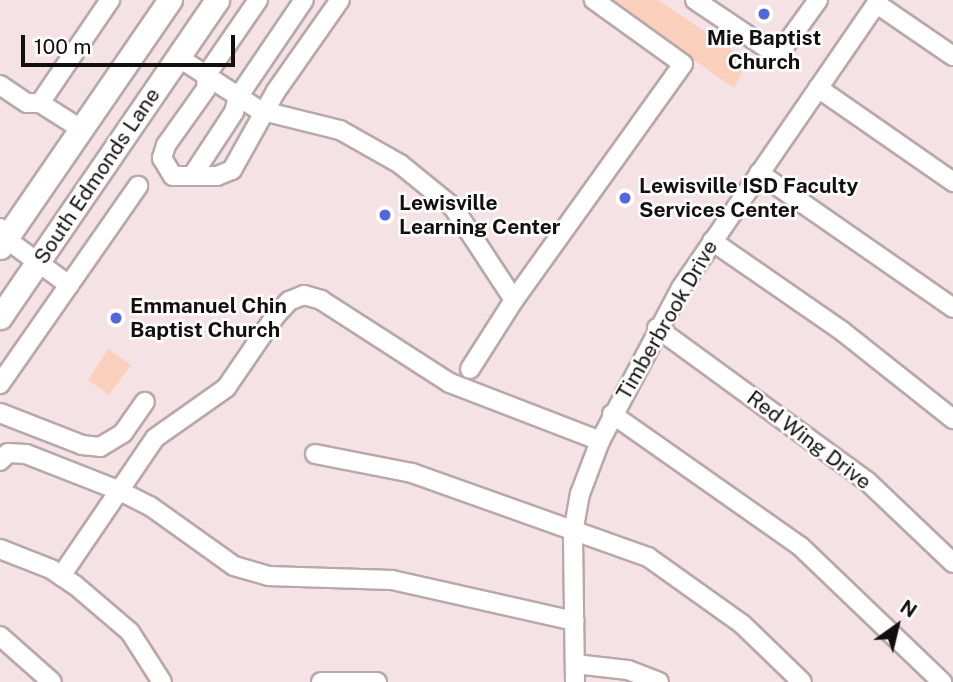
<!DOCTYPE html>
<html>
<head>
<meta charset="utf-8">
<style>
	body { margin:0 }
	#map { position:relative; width:953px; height:682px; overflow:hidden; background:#f4e2e5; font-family:"Public Sans",sans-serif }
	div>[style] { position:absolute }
	.green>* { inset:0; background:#facfbc }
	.roads { filter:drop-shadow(2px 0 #b9a8ab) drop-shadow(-2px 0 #b9a8ab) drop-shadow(0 2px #b9a8ab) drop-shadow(0 -2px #b9a8ab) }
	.minor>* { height:18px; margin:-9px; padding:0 9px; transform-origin:9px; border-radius:9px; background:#fff }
	.major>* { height:23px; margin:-11.5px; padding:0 11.5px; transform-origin:11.5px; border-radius:11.5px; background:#fff }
	.dots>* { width:19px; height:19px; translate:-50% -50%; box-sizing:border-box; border:4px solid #fff; border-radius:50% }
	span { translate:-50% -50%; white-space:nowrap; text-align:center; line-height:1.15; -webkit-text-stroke:5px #fff; paint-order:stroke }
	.poi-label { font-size:21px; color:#130e0f; font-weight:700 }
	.left { translate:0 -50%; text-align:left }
	.street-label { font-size:21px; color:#130e0f }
	.north { position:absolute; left:862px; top:591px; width:70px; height:70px; -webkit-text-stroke:5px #fff; paint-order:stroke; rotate:34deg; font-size:19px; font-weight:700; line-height:28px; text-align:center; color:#130e0f }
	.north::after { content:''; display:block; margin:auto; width:24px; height:32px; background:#130e0f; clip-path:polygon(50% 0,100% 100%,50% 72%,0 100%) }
	.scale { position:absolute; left:21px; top:35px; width:214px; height:32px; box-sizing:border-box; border:4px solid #130e0f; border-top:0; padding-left:9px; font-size:21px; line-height:24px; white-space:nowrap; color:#130e0f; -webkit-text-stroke:5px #fff; paint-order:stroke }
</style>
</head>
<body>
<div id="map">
	<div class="green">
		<i style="clip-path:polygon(607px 0,658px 0,748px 61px,734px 88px)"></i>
		<i style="clip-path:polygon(108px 349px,131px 365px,109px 395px,88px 380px)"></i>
	</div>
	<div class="roads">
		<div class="minor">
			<i style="left:258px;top:0;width:90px;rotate:124.6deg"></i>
			<i style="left:207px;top:74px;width:15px;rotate:94deg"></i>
			<i style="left:206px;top:89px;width:69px;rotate:125.5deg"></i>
			<i style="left:166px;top:145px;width:14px;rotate:107deg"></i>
			<i style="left:162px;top:158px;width:21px;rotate:59deg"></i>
			<i style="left:173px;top:176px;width:44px"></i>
			<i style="left:217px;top:176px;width:16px;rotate:-22deg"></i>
			<i style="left:232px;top:170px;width:90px;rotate:-60.9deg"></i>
			<i style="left:276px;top:91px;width:111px;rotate:-54.9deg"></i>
			<i style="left:695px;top:0;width:92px;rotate:33.9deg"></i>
			<i style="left:771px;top:51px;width:14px;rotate:-17deg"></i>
			<i style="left:784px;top:47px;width:58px;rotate:-54.1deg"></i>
			<i style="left:877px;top:4px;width:92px;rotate:34.4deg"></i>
			<i style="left:178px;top:57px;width:97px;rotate:33.2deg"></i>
			<i style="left:259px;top:110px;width:83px;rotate:13.9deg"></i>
			<i style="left:340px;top:130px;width:69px;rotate:29.5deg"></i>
			<i style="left:400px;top:164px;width:68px;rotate:39.1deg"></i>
			<i style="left:453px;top:207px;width:111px;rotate:56.7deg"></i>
			<i style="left:514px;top:300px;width:290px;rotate:-54.4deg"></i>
			<i style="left:683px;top:64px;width:110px;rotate:-144.3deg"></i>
			<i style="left:0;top:85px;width:32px;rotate:34deg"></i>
			<i style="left:27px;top:103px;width:13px"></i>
			<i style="left:818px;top:88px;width:165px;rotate:34.8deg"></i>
			<i style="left:81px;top:129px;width:49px;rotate:-147.6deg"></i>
			<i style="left:40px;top:103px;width:125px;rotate:-55.8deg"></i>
			<i style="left:194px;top:173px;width:73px;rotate:-56.7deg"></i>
			<i style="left:234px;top:112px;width:16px;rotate:-75deg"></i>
			<i style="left:238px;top:97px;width:117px;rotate:-55.8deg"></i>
			<i style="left:759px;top:173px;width:236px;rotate:34.8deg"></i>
			<i style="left:0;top:228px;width:13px;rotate:61deg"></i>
			<i style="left:6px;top:239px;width:78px;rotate:36.1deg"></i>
			<i style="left:69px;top:285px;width:121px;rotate:124.9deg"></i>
			<i style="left:712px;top:241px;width:158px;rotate:34.7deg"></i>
			<i style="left:842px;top:331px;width:142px;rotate:38.4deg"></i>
			<i style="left:69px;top:285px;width:121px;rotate:-55.1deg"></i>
			<i style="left:657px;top:328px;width:260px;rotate:36.1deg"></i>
			<i style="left:867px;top:481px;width:119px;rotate:43.6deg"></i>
			<i style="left:470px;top:369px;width:82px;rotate:-57.5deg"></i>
			<i style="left:0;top:413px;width:88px;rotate:21.3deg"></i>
			<i style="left:82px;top:445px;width:18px;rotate:6deg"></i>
			<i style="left:100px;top:447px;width:27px;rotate:-31deg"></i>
			<i style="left:123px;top:433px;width:38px;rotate:-55deg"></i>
			<i style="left:612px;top:414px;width:230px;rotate:35.1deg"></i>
			<i style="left:800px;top:546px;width:197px;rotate:43.8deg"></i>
			<i style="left:315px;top:454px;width:99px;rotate:11.1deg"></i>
			<i style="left:412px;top:473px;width:251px;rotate:19.6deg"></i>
			<i style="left:648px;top:557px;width:115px;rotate:35.5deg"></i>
			<i style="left:742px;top:624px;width:83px;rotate:44deg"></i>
			<i style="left:0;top:461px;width:11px;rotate:-45deg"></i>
			<i style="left:8px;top:453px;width:18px;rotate:3deg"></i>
			<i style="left:26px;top:454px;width:99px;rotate:21.4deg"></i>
			<i style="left:118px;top:490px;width:36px;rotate:27deg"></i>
			<i style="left:150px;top:506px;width:103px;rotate:35.5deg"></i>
			<i style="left:234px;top:566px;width:35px;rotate:16deg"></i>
			<i style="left:268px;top:576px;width:124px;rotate:1.8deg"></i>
			<i style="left:392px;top:580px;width:187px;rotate:12.7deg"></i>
			<i style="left:0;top:549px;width:55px;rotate:21.4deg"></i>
			<i style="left:51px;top:569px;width:29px;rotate:34deg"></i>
			<i style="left:75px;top:585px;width:72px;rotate:40.5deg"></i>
			<i style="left:130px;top:632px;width:59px;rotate:57.4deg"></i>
			<i style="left:61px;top:576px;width:167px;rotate:-55.7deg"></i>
			<i style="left:155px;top:438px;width:87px;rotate:-35.2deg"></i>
			<i style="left:226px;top:388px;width:88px;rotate:-55.6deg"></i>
			<i style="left:276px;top:315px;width:19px;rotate:-47deg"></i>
			<i style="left:289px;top:301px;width:16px;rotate:-22deg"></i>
			<i style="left:304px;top:295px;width:18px;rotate:16deg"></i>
			<i style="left:321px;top:300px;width:153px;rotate:32.8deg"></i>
			<i style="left:450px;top:383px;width:161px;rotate:21.1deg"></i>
			<i style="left:0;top:636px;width:69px;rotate:41.5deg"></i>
			<i style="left:575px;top:664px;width:53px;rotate:6.5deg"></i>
			<i style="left:628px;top:670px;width:33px;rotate:21deg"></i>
			<i style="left:321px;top:682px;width:56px"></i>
			<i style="left:575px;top:682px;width:149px;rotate:-90.8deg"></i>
			<i style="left:573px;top:533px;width:40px;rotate:-80deg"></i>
			<i style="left:580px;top:494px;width:57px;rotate:-69.3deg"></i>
			<i style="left:600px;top:441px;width:173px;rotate:-62.1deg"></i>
			<i style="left:681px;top:288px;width:349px;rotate:-55.5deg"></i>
		</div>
		<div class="major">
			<i style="left:0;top:247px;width:300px;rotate:-55.5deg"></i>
			<i style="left:0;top:317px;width:384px;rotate:-55.6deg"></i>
		</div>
	</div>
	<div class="dots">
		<i style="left:764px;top:14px;background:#5565dc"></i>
		<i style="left:625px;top:198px;background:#5565dc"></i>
		<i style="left:385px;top:215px;background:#5565dc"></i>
		<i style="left:116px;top:318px;background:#5565dc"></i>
	</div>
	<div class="poi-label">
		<span style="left:764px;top:50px">Mie Baptist<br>Church</span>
		<span class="left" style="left:639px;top:198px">Lewisville ISD Faculty<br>Services Center</span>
		<span class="left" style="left:399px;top:215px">Lewisville<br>Learning Center</span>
		<span class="left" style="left:130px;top:318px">Emmanuel Chin<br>Baptist Church</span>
	</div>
	<div class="street-label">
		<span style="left:97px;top:176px;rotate:-56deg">South Edmonds Lane</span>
		<span style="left:667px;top:320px;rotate:-60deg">Timberbrook Drive</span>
		<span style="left:809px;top:440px;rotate:37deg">Red Wing Drive</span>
	</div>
	<div class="north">N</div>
	<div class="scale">100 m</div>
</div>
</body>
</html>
